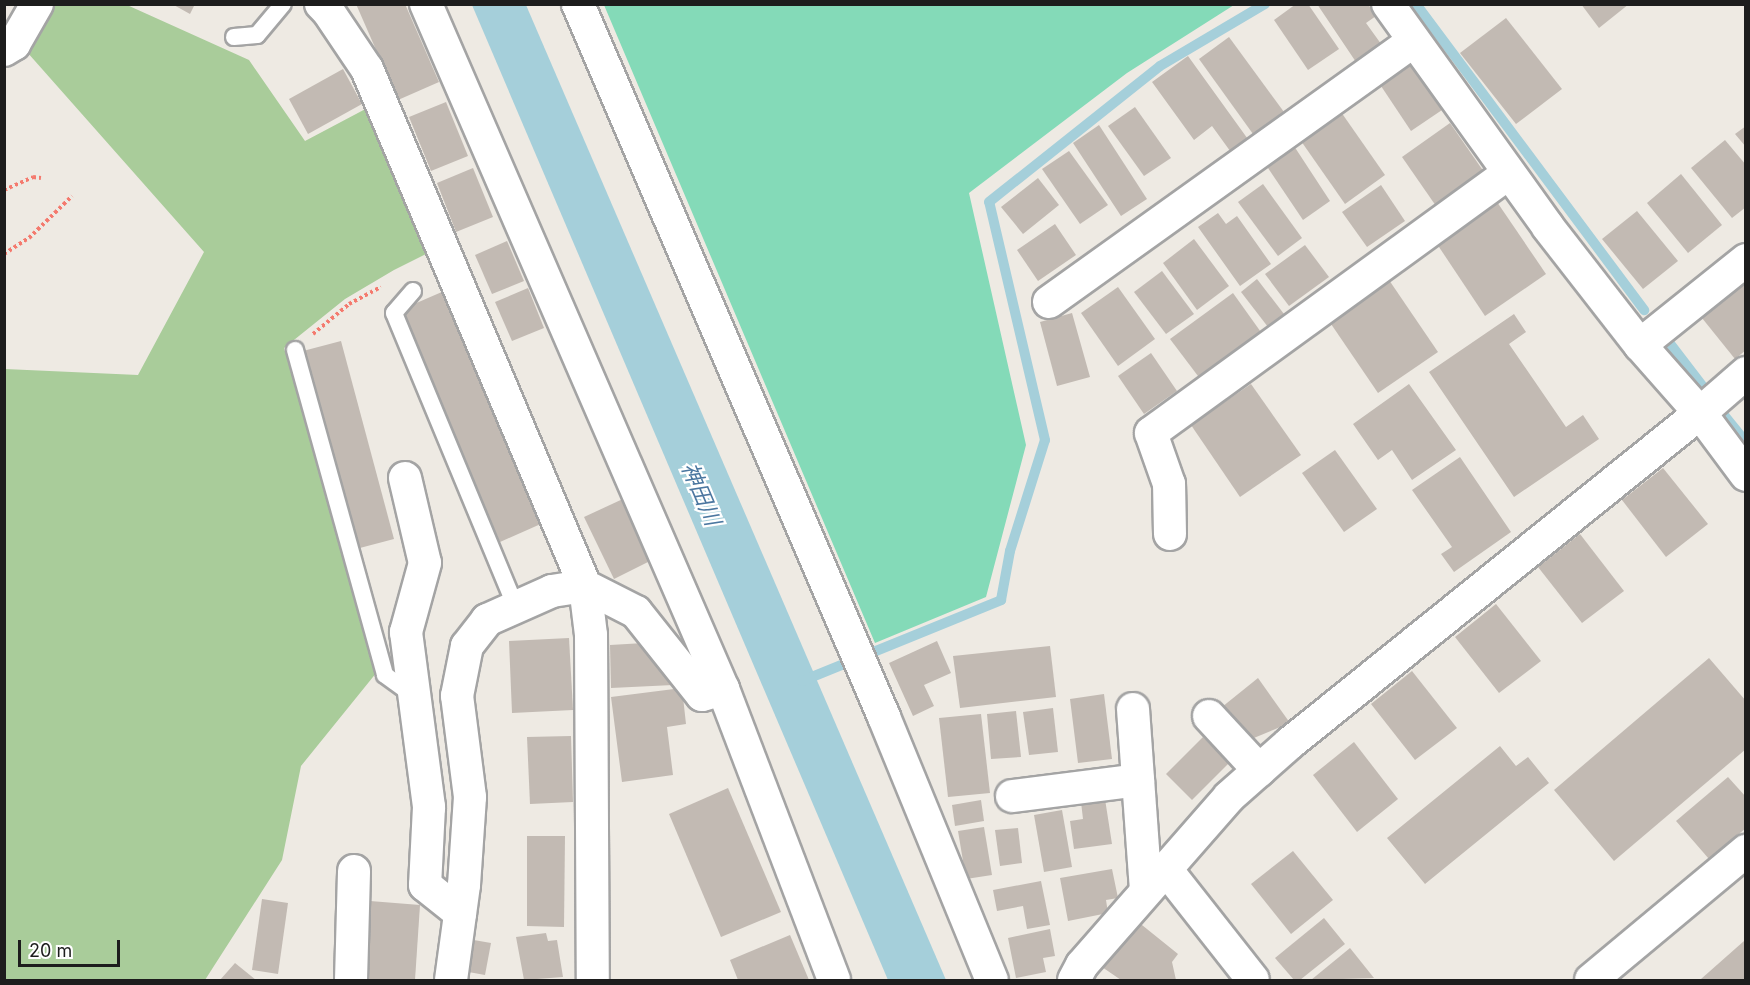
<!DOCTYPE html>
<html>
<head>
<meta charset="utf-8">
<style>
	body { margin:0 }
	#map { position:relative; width:1750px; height:985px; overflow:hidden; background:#eeeae3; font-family:Inter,"Noto Sans JP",sans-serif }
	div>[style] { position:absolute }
	.forest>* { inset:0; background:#a9cc9a }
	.pitch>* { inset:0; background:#84dab8 }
	.water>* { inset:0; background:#a5cfda }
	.stream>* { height:10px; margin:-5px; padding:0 5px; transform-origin:5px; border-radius:5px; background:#a5cfda }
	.building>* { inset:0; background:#c2bab3 }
	.path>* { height:4px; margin-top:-2px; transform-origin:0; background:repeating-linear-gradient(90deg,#f47a6e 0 3px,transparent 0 6px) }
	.roads { filter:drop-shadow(2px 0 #a4a4a4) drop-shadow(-2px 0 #a4a4a4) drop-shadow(0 2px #a4a4a4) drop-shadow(0 -2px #a4a4a4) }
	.lane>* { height:16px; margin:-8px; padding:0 8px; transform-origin:8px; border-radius:8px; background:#fff }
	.street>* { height:32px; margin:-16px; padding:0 16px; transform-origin:16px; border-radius:16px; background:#fff }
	span { translate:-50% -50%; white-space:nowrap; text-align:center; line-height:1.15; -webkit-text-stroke:4.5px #fff; paint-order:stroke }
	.water-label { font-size:22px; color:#4b77a0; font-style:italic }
	.frame { position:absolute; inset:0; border:6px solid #1d1d1d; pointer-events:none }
	.scale { position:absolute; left:18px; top:940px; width:102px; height:27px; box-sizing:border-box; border:3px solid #1d1d1d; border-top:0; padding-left:8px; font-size:18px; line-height:21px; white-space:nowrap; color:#1d1d1d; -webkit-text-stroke:4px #fff; paint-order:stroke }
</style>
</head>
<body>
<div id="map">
	<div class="forest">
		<i style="clip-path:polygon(54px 5px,127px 5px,249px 60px,305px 141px,373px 105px,434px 250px,394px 270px,345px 299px,284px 348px,377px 672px,301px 766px,282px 860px,205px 980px,5px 980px,5px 369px,138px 375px,204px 252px,27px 52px)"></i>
	</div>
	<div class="pitch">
		<i style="clip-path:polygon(604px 5px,1234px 5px,1127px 73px,969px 193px,1026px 445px,986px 597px,875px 643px)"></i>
	</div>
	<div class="water">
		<i style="clip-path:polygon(472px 5px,526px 5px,946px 980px,888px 980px)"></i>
	</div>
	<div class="stream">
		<i style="left:1416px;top:4px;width:382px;rotate:53.3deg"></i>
		<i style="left:1668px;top:341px;width:64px;rotate:52.6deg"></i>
		<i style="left:1723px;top:414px;width:36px;rotate:51deg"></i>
		<i style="left:802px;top:681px;width:215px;rotate:-22.1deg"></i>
		<i style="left:1001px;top:600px;width:50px;rotate:-79.6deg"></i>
		<i style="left:1010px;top:551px;width:116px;rotate:-72.5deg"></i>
		<i style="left:1045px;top:440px;width:244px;rotate:-103.2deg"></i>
		<i style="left:989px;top:202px;width:218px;rotate:-38.5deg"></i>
		<i style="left:1160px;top:66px;width:122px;rotate:-30.6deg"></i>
	</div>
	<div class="building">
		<i style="clip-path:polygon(172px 4px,195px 4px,190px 14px)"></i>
		<i style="clip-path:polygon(356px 4px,405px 4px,439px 82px,398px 100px)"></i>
		<i style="clip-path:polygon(1296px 4px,1308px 4px,1339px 49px,1308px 70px,1274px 20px)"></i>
		<i style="clip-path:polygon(1317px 4px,1368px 4px,1376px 16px,1366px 23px,1384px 48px,1358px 65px)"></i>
		<i style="clip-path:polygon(1581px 4px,1629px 4px,1599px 28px)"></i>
		<i style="clip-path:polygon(1506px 18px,1562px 89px,1516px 124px,1460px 53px)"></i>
		<i style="clip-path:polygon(1229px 37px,1284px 112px,1253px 134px,1199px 59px)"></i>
		<i style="clip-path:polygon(1188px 56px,1250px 142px,1233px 155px,1212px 126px,1194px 140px,1152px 82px)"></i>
		<i style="clip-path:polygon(1408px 59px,1442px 110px,1411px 131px,1377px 80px)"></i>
		<i style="clip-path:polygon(343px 69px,362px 104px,308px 134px,289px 99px)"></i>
		<i style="clip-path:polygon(446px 102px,468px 156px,431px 171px,409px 117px)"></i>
		<i style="clip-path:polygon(1135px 107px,1171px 158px,1144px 176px,1108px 126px)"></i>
		<i style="clip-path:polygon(1341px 112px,1385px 175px,1345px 204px,1301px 141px)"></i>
		<i style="clip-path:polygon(1450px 123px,1484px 172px,1436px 206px,1402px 157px)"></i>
		<i style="clip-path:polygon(1099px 125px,1147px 199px,1121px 216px,1073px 143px)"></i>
		<i style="clip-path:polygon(1746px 126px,1746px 147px,1735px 134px)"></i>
		<i style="clip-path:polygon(1725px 140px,1746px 165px,1746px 207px,1732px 218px,1691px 168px)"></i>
		<i style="clip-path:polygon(1294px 146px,1330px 201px,1303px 220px,1266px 165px)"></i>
		<i style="clip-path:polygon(1069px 151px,1108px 205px,1080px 224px,1042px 169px)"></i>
		<i style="clip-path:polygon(473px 168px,493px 217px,456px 232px,437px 183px)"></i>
		<i style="clip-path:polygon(1681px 174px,1722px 225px,1688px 253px,1647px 203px)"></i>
		<i style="clip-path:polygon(1038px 178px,1059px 205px,1023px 234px,1001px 207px)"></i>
		<i style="clip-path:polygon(1263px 184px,1302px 238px,1278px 256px,1238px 202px)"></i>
		<i style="clip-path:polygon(1381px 185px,1405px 221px,1367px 247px,1342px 212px)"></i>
		<i style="clip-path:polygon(1497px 202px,1546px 274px,1485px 316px,1437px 244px)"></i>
		<i style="clip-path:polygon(1637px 211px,1678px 261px,1643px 289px,1602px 239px)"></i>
		<i style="clip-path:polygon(1218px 213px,1226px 224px,1237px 216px,1271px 264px,1240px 286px,1198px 227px)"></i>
		<i style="clip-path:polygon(1055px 224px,1076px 255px,1038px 281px,1017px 250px)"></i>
		<i style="clip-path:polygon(1194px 239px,1229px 286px,1197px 310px,1163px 263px)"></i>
		<i style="clip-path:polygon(507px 241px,524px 281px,492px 294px,475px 255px)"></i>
		<i style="clip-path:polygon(1305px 245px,1329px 277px,1289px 306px,1265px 274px)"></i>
		<i style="clip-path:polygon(1162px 271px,1194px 314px,1166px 334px,1134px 292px)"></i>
		<i style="clip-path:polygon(1257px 279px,1284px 314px,1268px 327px,1241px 292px)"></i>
		<i style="clip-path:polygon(1389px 280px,1438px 352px,1378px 393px,1329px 321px)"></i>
		<i style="clip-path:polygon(1746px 282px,1746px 350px,1735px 359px,1702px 318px)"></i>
		<i style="clip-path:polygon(1118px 287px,1155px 339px,1118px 366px,1081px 313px)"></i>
		<i style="clip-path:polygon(451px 288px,552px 519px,500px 542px,398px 311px)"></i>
		<i style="clip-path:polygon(528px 288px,544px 328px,512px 341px,495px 302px)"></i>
		<i style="clip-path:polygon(1233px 293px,1263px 335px,1201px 380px,1170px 339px)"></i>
		<i style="clip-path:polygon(1072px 313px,1090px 377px,1057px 386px,1040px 322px)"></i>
		<i style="clip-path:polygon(1514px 314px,1526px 332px,1509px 344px,1566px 427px,1583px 415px,1599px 439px,1514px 497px,1429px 372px)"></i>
		<i style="clip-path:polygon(341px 341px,394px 539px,356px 549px,303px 351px)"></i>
		<i style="clip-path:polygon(1151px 353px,1177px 391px,1144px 414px,1118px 376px)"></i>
		<i style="clip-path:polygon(1251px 384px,1301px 455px,1240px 497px,1191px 425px)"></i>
		<i style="clip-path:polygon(1409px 384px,1456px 450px,1412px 480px,1392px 450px,1378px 460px,1353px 424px)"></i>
		<i style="clip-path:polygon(1335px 450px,1377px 509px,1344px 532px,1302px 473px)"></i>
		<i style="clip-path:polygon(1460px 457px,1511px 532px,1454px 572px,1441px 554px,1452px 547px,1412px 490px)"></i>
		<i style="clip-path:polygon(1663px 468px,1708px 524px,1666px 557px,1622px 500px)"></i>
		<i style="clip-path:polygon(625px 498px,654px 559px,614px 579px,584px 517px)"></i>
		<i style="clip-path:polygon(1580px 534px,1624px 591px,1582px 623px,1538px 567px)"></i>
		<i style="clip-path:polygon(1496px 604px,1541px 661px,1499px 693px,1455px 637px)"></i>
		<i style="clip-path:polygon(569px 638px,573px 710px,512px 713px,509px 641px)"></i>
		<i style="clip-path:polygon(937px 641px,951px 673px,924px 685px,934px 706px,913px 716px,889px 663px)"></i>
		<i style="clip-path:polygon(644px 643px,673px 685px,611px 688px,610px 645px)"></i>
		<i style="clip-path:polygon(1050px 646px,1056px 697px,960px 708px,953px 656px)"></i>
		<i style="clip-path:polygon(1709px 658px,1746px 701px,1746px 749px,1614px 861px,1554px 790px)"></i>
		<i style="clip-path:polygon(1412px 671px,1457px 728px,1415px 760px,1371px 704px)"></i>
		<i style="clip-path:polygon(1258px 678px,1290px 723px,1249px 740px,1222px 707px)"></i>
		<i style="clip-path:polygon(682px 688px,686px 724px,667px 727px,673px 775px,622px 782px,611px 697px)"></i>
		<i style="clip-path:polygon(1104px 694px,1112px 759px,1078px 763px,1070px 699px)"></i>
		<i style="clip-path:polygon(1053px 708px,1058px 752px,1029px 755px,1023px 712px)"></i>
		<i style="clip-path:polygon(1016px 711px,1021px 757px,991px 759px,987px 714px)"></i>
		<i style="clip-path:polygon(981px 714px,990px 793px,948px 797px,939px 718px)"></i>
		<i style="clip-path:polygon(571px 736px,573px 802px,530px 804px,527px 737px)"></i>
		<i style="clip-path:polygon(1203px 737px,1229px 763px,1192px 800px,1166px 774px)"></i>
		<i style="clip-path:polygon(1354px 742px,1398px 799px,1357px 832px,1313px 775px)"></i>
		<i style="clip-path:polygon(1500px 746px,1516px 766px,1528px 757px,1549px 783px,1425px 884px,1387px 838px)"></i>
		<i style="clip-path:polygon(1728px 777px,1746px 797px,1746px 828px,1709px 859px,1676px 821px)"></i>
		<i style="clip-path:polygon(728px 788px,781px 912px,721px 937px,669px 814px)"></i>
		<i style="clip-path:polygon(1105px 799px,1112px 844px,1074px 849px,1070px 821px,1083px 819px,1081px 802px)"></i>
		<i style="clip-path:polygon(981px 800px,984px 821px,955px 826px,952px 805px)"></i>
		<i style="clip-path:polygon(1062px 810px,1072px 867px,1044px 872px,1034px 815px)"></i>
		<i style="clip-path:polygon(984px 827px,992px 875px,966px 879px,958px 831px)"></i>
		<i style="clip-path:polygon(1018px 828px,1022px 863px,1000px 866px,995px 830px)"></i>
		<i style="clip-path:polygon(527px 836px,565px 836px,564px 927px,527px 926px)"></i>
		<i style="clip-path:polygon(1293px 851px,1333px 900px,1291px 934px,1251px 884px)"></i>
		<i style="clip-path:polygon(1112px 869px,1118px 898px,1106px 900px,1108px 913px,1068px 921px,1060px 878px)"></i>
		<i style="clip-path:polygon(1041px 881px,1050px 925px,1027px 929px,1023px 906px,997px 911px,993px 890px)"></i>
		<i style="clip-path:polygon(262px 899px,288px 903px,278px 974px,252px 970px)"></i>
		<i style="clip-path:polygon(370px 901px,420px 905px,415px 980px,364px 980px)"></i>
		<i style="clip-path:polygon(1324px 918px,1345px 944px,1300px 980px,1294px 980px,1275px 958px)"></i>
		<i style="clip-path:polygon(1137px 921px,1178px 954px,1172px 962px,1176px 980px,1121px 980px,1102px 967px)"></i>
		<i style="clip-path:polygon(1050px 929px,1055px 956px,1043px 958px,1046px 972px,1016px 978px,1008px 938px)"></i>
		<i style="clip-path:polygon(546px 933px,548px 941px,557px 940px,563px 977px,524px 980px,516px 937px)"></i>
		<i style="clip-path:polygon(790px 935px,809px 980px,738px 980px,730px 960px)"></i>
		<i style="clip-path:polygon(468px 939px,491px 943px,485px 975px,463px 971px)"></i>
		<i style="clip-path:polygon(1744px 941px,1746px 980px,1703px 980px,1701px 979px)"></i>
		<i style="clip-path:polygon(1350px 948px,1374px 978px,1311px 980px)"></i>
		<i style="clip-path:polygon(235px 963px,256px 980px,220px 980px)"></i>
	</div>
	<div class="path">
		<i style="left:4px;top:190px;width:32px;rotate:-24deg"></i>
		<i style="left:33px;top:177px;width:8px;rotate:7deg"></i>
		<i style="left:4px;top:254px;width:30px;rotate:-33deg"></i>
		<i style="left:29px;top:238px;width:60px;rotate:-44.3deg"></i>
		<i style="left:313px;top:334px;width:47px;rotate:-39.8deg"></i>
		<i style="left:349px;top:304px;width:36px;rotate:-28deg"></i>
	</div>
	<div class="roads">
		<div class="lane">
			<i style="left:234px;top:37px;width:23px;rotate:-5deg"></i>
			<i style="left:257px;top:35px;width:40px;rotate:-50deg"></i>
			<i style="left:413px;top:291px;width:29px;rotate:131deg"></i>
			<i style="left:394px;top:313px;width:318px;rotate:67.5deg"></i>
			<i style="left:295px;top:350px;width:337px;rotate:74.5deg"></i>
			<i style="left:385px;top:675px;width:36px;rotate:36deg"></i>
		</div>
		<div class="street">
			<i style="left:321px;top:4px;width:10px;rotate:45deg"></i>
			<i style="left:328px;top:11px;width:70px;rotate:56.1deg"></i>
			<i style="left:367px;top:69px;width:561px;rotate:67.14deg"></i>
			<i style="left:585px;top:586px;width:49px;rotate:83deg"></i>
			<i style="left:591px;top:635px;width:345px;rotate:89.7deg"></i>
			<i style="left:426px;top:4px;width:747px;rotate:66.56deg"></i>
			<i style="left:723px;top:689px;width:311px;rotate:69.1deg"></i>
			<i style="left:578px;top:4px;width:776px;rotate:66.77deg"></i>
			<i style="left:884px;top:717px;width:284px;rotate:67.7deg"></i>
			<i style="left:1388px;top:4px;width:274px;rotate:54.3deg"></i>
			<i style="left:1548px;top:227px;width:150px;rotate:52.1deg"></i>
			<i style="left:1640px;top:345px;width:91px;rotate:48.6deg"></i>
			<i style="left:1700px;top:413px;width:77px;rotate:53.4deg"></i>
			<i style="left:4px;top:50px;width:12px;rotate:-31deg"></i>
			<i style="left:14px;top:44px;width:46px;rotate:-60.1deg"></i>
			<i style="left:1049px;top:302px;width:448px;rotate:-35.6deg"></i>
			<i style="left:1640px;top:345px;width:136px;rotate:-38.7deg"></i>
			<i style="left:405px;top:478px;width:87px;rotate:76.8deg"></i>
			<i style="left:425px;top:563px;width:72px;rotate:105.4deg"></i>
			<i style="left:406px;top:632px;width:177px;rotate:82.5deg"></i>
			<i style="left:429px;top:807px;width:78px;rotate:92.9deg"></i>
			<i style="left:425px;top:885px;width:45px;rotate:38.7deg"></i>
			<i style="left:1170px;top:534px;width:50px;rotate:-91.1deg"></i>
			<i style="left:1169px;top:484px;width:54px;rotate:-109.4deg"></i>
			<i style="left:1151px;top:433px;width:442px;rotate:-36deg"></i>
			<i style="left:1133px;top:709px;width:181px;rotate:85.9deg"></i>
			<i style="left:1209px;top:716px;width:74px;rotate:47.2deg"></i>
			<i style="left:1012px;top:796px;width:127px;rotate:-7.2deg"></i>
			<i style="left:1165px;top:868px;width:142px;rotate:51.8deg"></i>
			<i style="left:351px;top:980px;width:109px;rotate:-88.4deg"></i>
			<i style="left:451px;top:980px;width:96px;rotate:-82.2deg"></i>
			<i style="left:464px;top:885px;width:88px;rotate:-86.1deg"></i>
			<i style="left:470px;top:797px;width:102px;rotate:-97.3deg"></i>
			<i style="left:457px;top:696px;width:51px;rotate:-78.7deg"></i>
			<i style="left:467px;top:646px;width:33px;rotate:-52deg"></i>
			<i style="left:487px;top:620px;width:71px;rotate:-24deg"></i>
			<i style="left:552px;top:591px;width:33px;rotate:-9deg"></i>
			<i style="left:585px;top:586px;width:57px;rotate:27deg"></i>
			<i style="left:636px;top:612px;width:106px;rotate:51.5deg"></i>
			<i style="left:702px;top:695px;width:22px;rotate:-16deg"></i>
			<i style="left:1074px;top:980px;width:17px;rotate:-62deg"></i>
			<i style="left:1082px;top:965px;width:223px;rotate:-48.8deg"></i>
			<i style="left:1229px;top:797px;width:81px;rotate:-41.5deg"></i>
			<i style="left:1290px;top:743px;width:526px;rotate:-38.83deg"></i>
			<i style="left:1700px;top:413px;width:61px;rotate:-41deg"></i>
			<i style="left:1591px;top:980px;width:202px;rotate:-39.8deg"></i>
		</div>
	</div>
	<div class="water-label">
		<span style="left:701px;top:494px;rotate:67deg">神田川</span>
	</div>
	<div class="frame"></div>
	<div class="scale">20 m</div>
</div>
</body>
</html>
